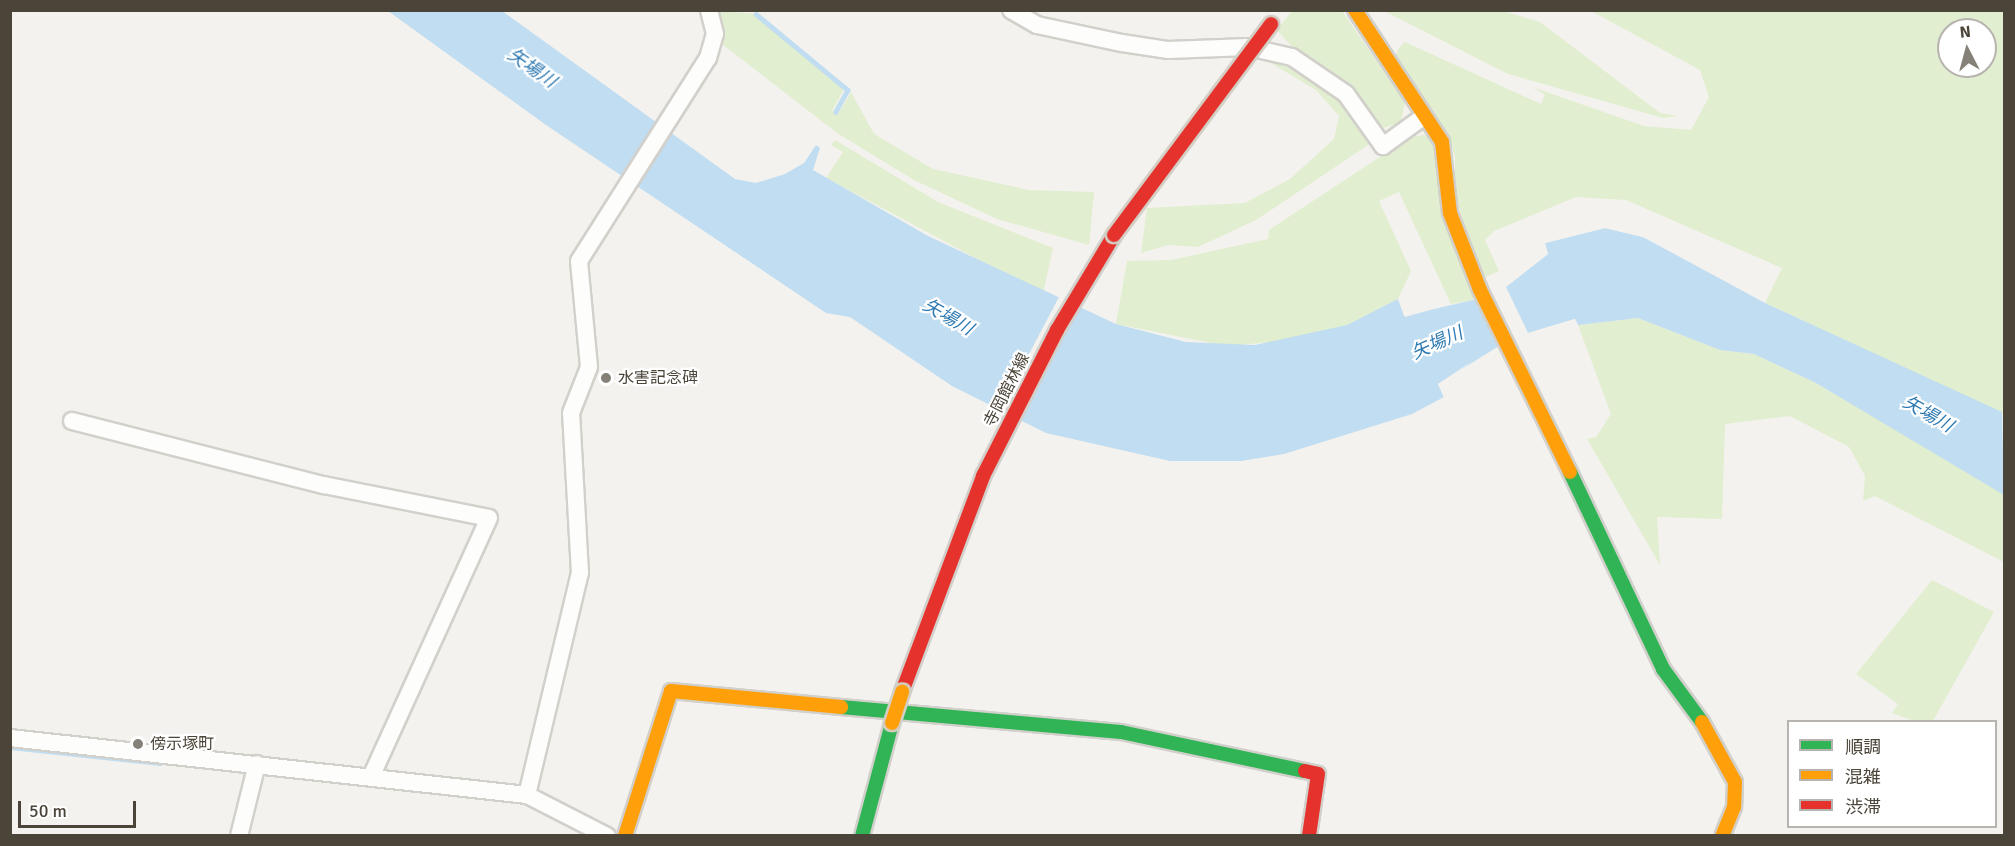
<!DOCTYPE html>
<html>
<head>
<meta charset="utf-8">
<style>
	body { margin:0 }
	#map { position:relative; width:2015px; height:846px; overflow:hidden; background:#f4f2ee; font-family:Signika,"Noto Sans JP",sans-serif }
	div>[style] { position:absolute }
	.green>* { inset:0; background:#e1eecf }
	.water>* { inset:0; background:#c0ddf1 }
	.pier>* { inset:0; background:#f4f2ee }
	.stream>* { height:4.5px; margin:-2.25px; padding:0 2.25px; transform-origin:2.25px; border-radius:2.25px; background:#c0ddf1 }
	.roads { filter:drop-shadow(2px 0 #d2d0cb) drop-shadow(-2px 0 #d2d0cb) drop-shadow(0 2px #d2d0cb) drop-shadow(0 -2px #d2d0cb) }
	.street>* { height:16px; margin:-8px; padding:0 8px; transform-origin:8px; border-radius:8px; background:#fdfdfc }
	.fast>* { height:14px; margin:-7px; padding:0 7px; transform-origin:7px; border-radius:7px; background:#30b455 }
	.slow>* { height:14px; margin:-7px; padding:0 7px; transform-origin:7px; border-radius:7px; background:#ff9f0a }
	.jam>* { height:14px; margin:-7px; padding:0 7px; transform-origin:7px; border-radius:7px; background:#e5322d }
	.bridges { filter:drop-shadow(2px 0 #d3cfc5) drop-shadow(-2px 0 #d3cfc5) drop-shadow(0 2px #d3cfc5) drop-shadow(0 -2px #d3cfc5) }
	.slow-bridge>* { height:14px; margin:-7px; padding:0 7px; transform-origin:7px; border-radius:7px; background:#ff9f0a }
	.jam-bridge>* { height:14px; margin:-7px; padding:0 7px; transform-origin:7px; border-radius:7px; background:#e5322d }
	.dots>* { width:16px; height:16px; translate:-50% -50%; box-sizing:border-box; border:3px solid #fff; border-radius:50% }
	span { translate:-50% -50%; white-space:nowrap; text-align:center; line-height:1.15; -webkit-text-stroke:4.5px #fff; paint-order:stroke }
	.poi-label { font-size:16px; color:#4b4439 }
	.left { translate:0 -50%; text-align:left }
	.street-label { font-size:16px; color:#4b4439 }
	.water-label { font-size:18px; color:#2e7ab2; font-style:italic }
	.frame { position:absolute; inset:0; border:12px solid #4b4439; pointer-events:none }
	.legend { position:absolute; left:1787px; top:720px; width:210px; height:108px; box-sizing:border-box; background:#fff; border:2px solid #b7b4b0; margin:0; padding:8px 10px; list-style:none; font-size:18px; color:#4b4439 }
	.legend li { display:flex; align-items:center; gap:12px; height:30px }
	.legend b { width:30px; border:2px solid #b7b4b0 }
	.north { position:absolute; left:1937px; top:18px; width:60px; height:60px; box-sizing:border-box; background:#fff; border:2px solid #b7b4b0; border-radius:50%; rotate:354deg; font-size:16px; font-weight:700; line-height:24px; text-align:center; color:#4b4439 }
	.north::after { content:''; display:block; margin:auto; width:21px; height:27px; background:#868178; clip-path:polygon(50% 0,100% 100%,50% 72%,0 100%) }
	.scale { position:absolute; left:18px; top:801px; width:118px; height:27px; box-sizing:border-box; border:3px solid #4b4439; border-top:0; padding-left:8px; font-size:18px; line-height:21px; white-space:nowrap; color:#4b4439; -webkit-text-stroke:4px #fff; paint-order:stroke }
</style>
</head>
<body>
<div id="map">
	<div class="green">
		<i style="clip-path:polygon(720px 11px,756px 14px,845px 87px,832px 111px,838px 114px,851px 92px,874px 134px,933px 169px,1029px 190px,1094px 192px,1089px 245px,997px 219px,914px 180px,837px 133px,722px 44px)"></i>
		<i style="clip-path:polygon(1292px 11px,1342px 11px,1405px 102px,1401px 122px,1383px 128px,1338px 76px,1294px 49px,1277px 30px)"></i>
		<i style="clip-path:polygon(1384px 11px,1503px 11px,1540px 22px,1660px 113px,1678px 116px,1663px 118px,1508px 74px)"></i>
		<i style="clip-path:polygon(evenodd,1591px 11px,2004px 11px,2004px 414px,1765px 303px,1782px 268px,1626px 200px,1576px 197px,1494px 231px,1485px 240px,1499px 271px,1480px 280px,1455px 193px,1455px 157px,1447px 133px,1395px 57px,1398px 49px,1405px 42px,1541px 104px,1545px 95px,1532px 87px,1644px 126px,1691px 130px,1709px 97px,1700px 70px,1591px 11px,1949px 30px,1985px 30px,1985px 66px,1949px 66px,1949px 30px)"></i>
		<i style="clip-path:polygon(1259px 56px,1310px 76px,1347px 106px,1371px 140px,1368px 145px,1256px 220px,1198px 247px,1168px 245px,1141px 253px,1147px 208px,1245px 203px,1290px 179px,1334px 139px,1339px 116px,1316px 90px)"></i>
		<i style="clip-path:polygon(1424px 135px,1432px 138px,1477px 299px,1451px 304px,1399px 192px,1379px 201px,1411px 271px,1398px 299px,1347px 325px,1282px 341px,1226px 346px,1116px 324px,1127px 261px,1171px 260px,1268px 239px,1269px 230px,1410px 137px)"></i>
		<i style="clip-path:polygon(835px 140px,938px 202px,1053px 248px,1043px 294px,826px 178px,843px 152px,831px 145px)"></i>
		<i style="clip-path:polygon(1638px 318px,1720px 350px,1754px 354px,1816px 383px,1989px 484px,2004px 495px,2004px 562px,1875px 496px,1863px 501px,1865px 476px,1849px 447px,1790px 416px,1725px 424px,1722px 519px,1657px 517px,1660px 565px,1587px 439px,1596px 437px,1611px 414px,1578px 325px)"></i>
		<i style="clip-path:polygon(1932px 580px,1994px 612px,1933px 721px,1914px 721px,1892px 713px,1898px 704px,1856px 674px)"></i>
	</div>
	<div class="water">
		<i style="clip-path:polygon(388px 11px,502px 11px,735px 179px,756px 183px,785px 174px,804px 163px,816px 145px,820px 148px,813px 170px,928px 236px,1116px 324px,1186px 342px,1255px 345px,1347px 325px,1398px 299px,1404px 316px,1477px 299px,1499px 346px,1438px 384px,1444px 397px,1412px 414px,1284px 454px,1241px 461px,1170px 461px,1046px 433px,952px 386px,850px 317px,826px 313px,546px 125px)"></i>
		<i style="clip-path:polygon(1605px 228px,1643px 237px,1765px 303px,2002px 412px,2004px 495px,1816px 383px,1754px 354px,1720px 350px,1638px 318px,1578px 325px,1575px 319px,1528px 333px,1506px 287px,1548px 254px,1545px 243px)"></i>
	</div>
	<div class="pier">
		<i style="clip-path:polygon(1605px 225px,1644px 234px,1766px 300px,1643px 237px,1605px 228px,1545px 243px,1548px 254px,1506px 287px,1544px 253px,1543px 241px)"></i>
		<i style="clip-path:polygon(1059px 297px,1080px 306px,1017px 422px,998px 413px)"></i>
		<i style="clip-path:polygon(1400px 297px,1406px 313px,1451px 304px,1405px 317px)"></i>
		<i style="clip-path:polygon(1575px 319px,1579px 328px,1574px 323px,1528px 333px)"></i>
		<i style="clip-path:polygon(1474px 360px,1442px 385px,1445px 400px,1438px 384px)"></i>
	</div>
	<div class="stream">
		<i style="left:756px;top:14px;width:119px;rotate:39.6deg"></i>
		<i style="left:848px;top:90px;width:25px;rotate:119deg"></i>
		<i style="left:10px;top:747px;width:151px;rotate:6.1deg"></i>
	</div>
	<div class="roads">
		<div class="street">
			<i style="left:1011px;top:10px;width:30px;rotate:30deg"></i>
			<i style="left:1037px;top:25px;width:87px;rotate:12deg"></i>
			<i style="left:1122px;top:43px;width:47px;rotate:8.7deg"></i>
			<i style="left:1168px;top:50px;width:80px;rotate:-2.1deg"></i>
			<i style="left:1248px;top:47px;width:45px;rotate:12.8deg"></i>
			<i style="left:1292px;top:57px;width:65px;rotate:34.4deg"></i>
			<i style="left:1346px;top:94px;width:64px;rotate:54.6deg"></i>
			<i style="left:1383px;top:146px;width:49px;rotate:-35.9deg"></i>
			<i style="left:72px;top:421px;width:260px;rotate:14.3deg"></i>
			<i style="left:324px;top:485px;width:168px;rotate:11.3deg"></i>
			<i style="left:489px;top:518px;width:285px;rotate:114.5deg"></i>
			<i style="left:10px;top:738px;width:520px;rotate:6.29deg"></i>
			<i style="left:527px;top:795px;width:90px;rotate:27.1deg"></i>
			<i style="left:527px;top:795px;width:228px;rotate:-76.6deg"></i>
			<i style="left:580px;top:573px;width:160px;rotate:-93.2deg"></i>
			<i style="left:571px;top:413px;width:49px;rotate:-68.6deg"></i>
			<i style="left:589px;top:367px;width:106px;rotate:-95.4deg"></i>
			<i style="left:579px;top:261px;width:241px;rotate:-57.6deg"></i>
			<i style="left:708px;top:58px;width:25px;rotate:-74deg"></i>
			<i style="left:715px;top:34px;width:25px;rotate:-104deg"></i>
			<i style="left:239px;top:836px;width:74px;rotate:-76deg"></i>
		</div>
		<div class="fast">
			<i style="left:1570px;top:472px;width:218px;rotate:64.7deg"></i>
			<i style="left:1663px;top:669px;width:66px;rotate:53.7deg"></i>
			<i style="left:841px;top:707px;width:281px;rotate:5.1deg"></i>
			<i style="left:1121px;top:732px;width:188px;rotate:12deg"></i>
			<i style="left:862px;top:836px;width:117px;rotate:-75.1deg"></i>
		</div>
		<div class="slow">
			<i style="left:1355px;top:10px;width:158px;rotate:56.6deg"></i>
			<i style="left:1442px;top:142px;width:71px;rotate:83.6deg"></i>
			<i style="left:1450px;top:213px;width:83px;rotate:68.7deg"></i>
			<i style="left:1480px;top:290px;width:203px;rotate:63.7deg"></i>
			<i style="left:1702px;top:722px;width:68px;rotate:61.2deg"></i>
			<i style="left:1735px;top:782px;width:25px;rotate:92deg"></i>
			<i style="left:1734px;top:807px;width:31px;rotate:112deg"></i>
			<i style="left:625px;top:836px;width:152px;rotate:-72.4deg"></i>
			<i style="left:671px;top:691px;width:171px;rotate:5.4deg"></i>
		</div>
		<div class="jam">
			<i style="left:902px;top:692px;width:231px;rotate:-69.4deg"></i>
			<i style="left:983px;top:476px;width:164px;rotate:-63.1deg"></i>
			<i style="left:1057px;top:330px;width:111px;rotate:-59deg"></i>
			<i style="left:1305px;top:771px;width:13px;rotate:13deg"></i>
			<i style="left:1318px;top:774px;width:63px;rotate:98.3deg"></i>
		</div>
	</div>
	<div class="bridges">
		<div class="slow-bridge">
			<i style="left:892px;top:723px;width:33px;rotate:-72deg"></i>
		</div>
		<div class="jam-bridge">
			<i style="left:1114px;top:235px;width:263px;rotate:-53.3deg"></i>
		</div>
	</div>
	<div class="dots">
		<i style="left:606px;top:378px;background:#868178"></i>
		<i style="left:138px;top:744px;background:#868178"></i>
	</div>
	<div class="poi-label">
		<span class="left" style="left:618px;top:378px">水害記念碑</span>
		<span class="left" style="left:150px;top:744px">傍示塚町</span>
	</div>
	<div class="street-label">
		<span style="left:1007px;top:390px;rotate:-63deg">寺岡館林線</span>
	</div>
	<div class="water-label">
		<span style="left:532px;top:68px;rotate:35deg">矢場川</span>
		<span style="left:948px;top:317px;rotate:30deg">矢場川</span>
		<span style="left:1437px;top:343px;rotate:-24deg">矢場川</span>
		<span style="left:1928px;top:414px;rotate:30deg">矢場川</span>
	</div>
	<div class="frame"></div>
	<ul class="legend">
	<li><b style="height:8px;background:#30b455"></b>順調</li>
	<li><b style="height:8px;background:#ff9f0a"></b>混雑</li>
	<li><b style="height:8px;background:#e5322d"></b>渋滞</li>
	</ul>
	<div class="north">N</div>
	<div class="scale">50 m</div>
</div>
</body>
</html>
